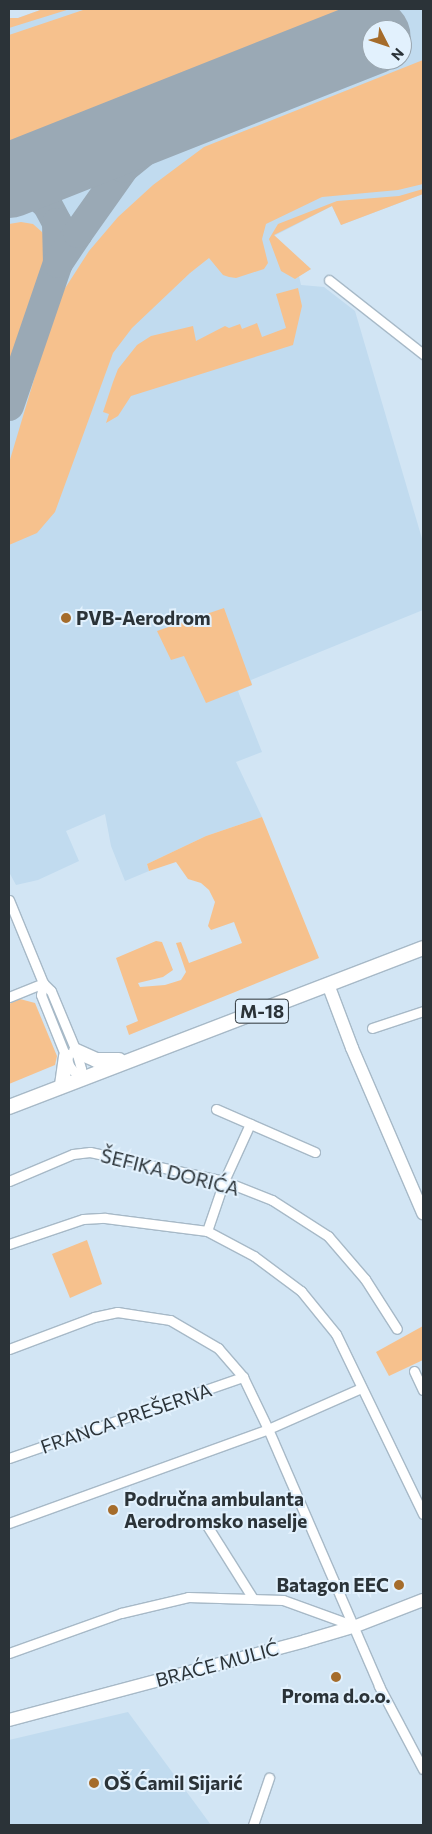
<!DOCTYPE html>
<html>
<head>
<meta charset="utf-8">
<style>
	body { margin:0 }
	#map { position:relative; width:432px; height:1834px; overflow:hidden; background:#d2e5f4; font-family:Commissioner,sans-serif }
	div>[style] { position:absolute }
	.built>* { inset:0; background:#c1dbef }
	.green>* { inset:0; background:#f6c18d }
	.taxiway>* { height:30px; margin:-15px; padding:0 15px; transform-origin:15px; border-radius:15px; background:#9aa9b5 }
	.runway>* { height:75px; margin:-37.5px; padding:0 37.5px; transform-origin:37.5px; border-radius:37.5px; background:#9aa9b5 }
	.roads { filter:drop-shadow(1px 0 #a7b9c7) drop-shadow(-1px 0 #a7b9c7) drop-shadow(0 1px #a7b9c7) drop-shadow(0 -1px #a7b9c7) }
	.street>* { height:9px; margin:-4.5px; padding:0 4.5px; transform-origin:4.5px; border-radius:4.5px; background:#fff }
	.secondary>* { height:12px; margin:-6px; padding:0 6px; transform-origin:6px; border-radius:6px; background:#fff }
	.primary>* { height:14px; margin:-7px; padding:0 7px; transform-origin:7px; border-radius:7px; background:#fff }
	.dots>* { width:14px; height:14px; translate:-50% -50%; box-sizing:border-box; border:2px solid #e2f1fd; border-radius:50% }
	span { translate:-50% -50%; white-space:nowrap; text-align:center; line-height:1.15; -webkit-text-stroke:4px #e2f1fd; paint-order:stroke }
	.shield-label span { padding:1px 4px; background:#e2f1fd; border:1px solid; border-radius:4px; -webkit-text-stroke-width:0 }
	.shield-label { font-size:18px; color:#2b3338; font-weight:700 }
	.poi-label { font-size:19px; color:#2b3338; font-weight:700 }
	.left { translate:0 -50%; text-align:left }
	.right { translate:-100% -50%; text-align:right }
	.street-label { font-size:19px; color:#2b3338 }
	.frame { position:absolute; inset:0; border:10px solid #2b3338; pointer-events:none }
	.north { position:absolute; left:362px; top:20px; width:50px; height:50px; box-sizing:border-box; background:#e2f1fd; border:1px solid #99a5ae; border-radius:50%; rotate:131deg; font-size:14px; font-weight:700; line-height:20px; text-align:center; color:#2b3338 }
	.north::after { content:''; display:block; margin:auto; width:18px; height:22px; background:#a56c2b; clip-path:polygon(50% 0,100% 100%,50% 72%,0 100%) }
</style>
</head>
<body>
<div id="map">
	<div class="built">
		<i style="clip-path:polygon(evenodd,43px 9px,423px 9px,423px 194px,341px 225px,332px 206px,274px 236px,311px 269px,299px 276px,301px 285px,324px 287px,355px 311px,423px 542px,423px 610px,251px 680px,252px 685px,238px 691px,262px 752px,236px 762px,262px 817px,206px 836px,147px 864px,149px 871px,125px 881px,111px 846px,105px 814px,66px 831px,79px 861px,38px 880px,16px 885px,9px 872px,9px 18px,18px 18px,43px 9px,372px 30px,402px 30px,402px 60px,372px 60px,372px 30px)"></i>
		<i style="clip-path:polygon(128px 1712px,211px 1825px,9px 1825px,9px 1740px)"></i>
	</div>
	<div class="green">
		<i style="clip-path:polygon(43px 9px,70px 9px,9px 28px,9px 18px,18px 18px)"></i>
		<i style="clip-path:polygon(86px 9px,357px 9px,9px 146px,9px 35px)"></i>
		<i style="clip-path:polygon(423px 60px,423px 184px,398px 190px,322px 197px,266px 224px,262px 239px,268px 263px,264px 269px,236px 278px,229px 277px,223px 275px,209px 258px,190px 273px,132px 328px,113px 353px,55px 512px,37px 533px,9px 545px,9px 463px,41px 356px,62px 293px,89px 251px,118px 217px,153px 185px,204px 147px)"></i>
		<i style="clip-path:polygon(423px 189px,423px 194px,341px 225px,332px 206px,274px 235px,311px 269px,295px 279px,281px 271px,269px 239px,278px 224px,337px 201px,399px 196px)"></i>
		<i style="clip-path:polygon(21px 222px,33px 224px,42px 232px,46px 242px,46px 255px,9px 363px,9px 224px)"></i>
		<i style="clip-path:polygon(298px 288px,302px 306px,293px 345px,131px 396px,118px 416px,106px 423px,109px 414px,103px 412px,113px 382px,118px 369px,137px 345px,151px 336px,193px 326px,196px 341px,225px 326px,229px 328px,240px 324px,242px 329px,257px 323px,262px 337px,286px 328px,276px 294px)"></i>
		<i style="clip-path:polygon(224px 608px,252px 685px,206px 703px,184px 656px,171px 660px,157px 631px)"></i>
		<i style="clip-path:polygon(262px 817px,319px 958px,129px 1035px,126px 1026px,138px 1021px,116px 958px,156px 941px,162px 942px,173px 970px,163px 977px,138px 983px,140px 987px,165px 985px,181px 980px,186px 972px,176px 943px,181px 942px,189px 963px,242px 943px,234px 922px,211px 930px,208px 926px,215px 902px,209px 890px,201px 883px,188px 879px,176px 862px,149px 871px,147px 864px,206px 836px)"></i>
		<i style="clip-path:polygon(20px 999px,35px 1003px,57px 1056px,55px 1065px,9px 1084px,9px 1004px)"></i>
		<i style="clip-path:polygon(87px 1240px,102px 1284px,70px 1298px,52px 1254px)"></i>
		<i style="clip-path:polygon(423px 1326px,423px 1360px,389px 1376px,376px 1352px)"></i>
	</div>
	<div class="taxiway">
		<i style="left:9px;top:186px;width:25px;rotate:14deg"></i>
		<i style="left:33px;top:192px;width:18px;rotate:41deg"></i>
		<i style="left:47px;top:204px;width:21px;rotate:62deg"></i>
		<i style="left:57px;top:223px;width:40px;rotate:88.6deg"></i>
		<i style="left:9px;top:406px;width:151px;rotate:-71.1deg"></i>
		<i style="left:58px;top:263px;width:36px;rotate:-56deg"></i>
		<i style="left:78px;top:233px;width:80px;rotate:-54.7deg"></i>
		<i style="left:124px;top:168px;width:104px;rotate:-39.2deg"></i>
	</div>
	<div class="runway">
		<i style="left:9px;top:180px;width:391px;rotate:-21.6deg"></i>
	</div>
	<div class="roads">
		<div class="street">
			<i style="left:329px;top:280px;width:120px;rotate:38.2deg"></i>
			<i style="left:9px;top:900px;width:90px;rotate:67.7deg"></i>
			<i style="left:43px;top:983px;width:11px;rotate:45deg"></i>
			<i style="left:51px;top:991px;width:65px;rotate:67.4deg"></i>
			<i style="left:76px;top:1051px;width:19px;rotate:74deg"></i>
			<i style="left:81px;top:1069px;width:9px;rotate:96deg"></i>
			<i style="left:43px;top:983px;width:12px;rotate:99deg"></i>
			<i style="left:41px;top:995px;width:78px;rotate:68.1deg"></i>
			<i style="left:70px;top:1067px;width:15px;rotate:48deg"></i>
			<i style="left:9px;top:997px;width:37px;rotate:-22deg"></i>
			<i style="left:372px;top:1028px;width:54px;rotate:-18.4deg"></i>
			<i style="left:216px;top:1109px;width:108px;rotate:23.5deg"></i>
			<i style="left:9px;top:1181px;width:69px;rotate:-22.9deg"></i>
			<i style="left:73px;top:1154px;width:17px;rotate:-7deg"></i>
			<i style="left:90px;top:1152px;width:137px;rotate:12.2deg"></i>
			<i style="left:224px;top:1181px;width:52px;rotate:21.6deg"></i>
			<i style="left:272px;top:1200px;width:67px;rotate:32.7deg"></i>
			<i style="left:328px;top:1236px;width:57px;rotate:49.3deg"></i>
			<i style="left:365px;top:1279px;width:59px;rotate:57.4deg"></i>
			<i style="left:207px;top:1231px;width:53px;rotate:-71.2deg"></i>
			<i style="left:224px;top:1181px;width:63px;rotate:-65.5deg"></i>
			<i style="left:9px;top:1244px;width:78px;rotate:-18.7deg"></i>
			<i style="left:83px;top:1219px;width:22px;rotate:-3deg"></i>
			<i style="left:105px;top:1218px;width:103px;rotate:7.3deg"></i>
			<i style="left:207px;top:1231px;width:53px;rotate:28deg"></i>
			<i style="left:254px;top:1256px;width:59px;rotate:36.7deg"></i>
			<i style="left:301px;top:1291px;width:55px;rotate:50.9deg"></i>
			<i style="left:336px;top:1334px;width:200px;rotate:64.2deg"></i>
			<i style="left:9px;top:1349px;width:91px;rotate:-20.6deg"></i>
			<i style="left:94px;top:1317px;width:24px;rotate:-12deg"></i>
			<i style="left:117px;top:1312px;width:54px;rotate:8.6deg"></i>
			<i style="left:170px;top:1320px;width:56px;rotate:30.3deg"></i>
			<i style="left:218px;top:1348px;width:38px;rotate:49deg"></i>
			<i style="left:243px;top:1377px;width:58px;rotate:64.3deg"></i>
			<i style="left:268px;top:1429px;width:280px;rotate:66.6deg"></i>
			<i style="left:379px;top:1686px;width:94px;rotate:62.1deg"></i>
			<i style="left:414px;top:1371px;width:21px;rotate:65deg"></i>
			<i style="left:9px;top:1458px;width:248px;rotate:-19.1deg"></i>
			<i style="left:9px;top:1523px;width:276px;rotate:-19.9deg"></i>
			<i style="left:268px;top:1429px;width:102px;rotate:-23.8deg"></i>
			<i style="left:206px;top:1524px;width:86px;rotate:57.8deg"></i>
			<i style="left:9px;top:1653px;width:119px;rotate:-19.7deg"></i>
			<i style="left:121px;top:1613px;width:69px;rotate:-13.4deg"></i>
			<i style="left:188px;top:1597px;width:95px;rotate:1.8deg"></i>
			<i style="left:283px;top:1600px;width:77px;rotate:19.9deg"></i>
			<i style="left:253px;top:1825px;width:50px;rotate:-71.2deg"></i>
		</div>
		<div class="secondary">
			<i style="left:329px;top:987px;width:65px;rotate:69.3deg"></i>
			<i style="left:352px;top:1048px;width:180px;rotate:66.7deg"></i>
			<i style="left:9px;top:1720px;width:306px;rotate:-14.9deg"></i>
			<i style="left:305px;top:1641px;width:53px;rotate:-16.4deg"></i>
			<i style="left:356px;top:1626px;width:72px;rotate:-21.2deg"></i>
		</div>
		<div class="primary">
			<i style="left:76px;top:1051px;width:22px;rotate:24deg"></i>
			<i style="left:96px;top:1060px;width:23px"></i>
			<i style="left:62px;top:1085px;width:29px;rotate:-82deg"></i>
			<i style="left:9px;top:1107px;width:443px;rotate:-21deg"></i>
		</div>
	</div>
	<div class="dots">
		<i style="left:66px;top:618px;background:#a56c2b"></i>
		<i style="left:113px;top:1510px;background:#a56c2b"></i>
		<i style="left:399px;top:1585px;background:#a56c2b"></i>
		<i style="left:336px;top:1677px;background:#a56c2b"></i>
		<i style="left:94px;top:1783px;background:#a56c2b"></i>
	</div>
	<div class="shield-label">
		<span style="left:262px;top:1011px">M-18</span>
	</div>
	<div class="poi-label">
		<span class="left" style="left:76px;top:618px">PVB-Aerodrom</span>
		<span class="left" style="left:124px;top:1510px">Područna ambulanta<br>Aerodromsko naselje</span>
		<span class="right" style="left:389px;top:1585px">Batagon EEC</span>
		<span style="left:336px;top:1696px">Proma d.o.o.</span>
		<span class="left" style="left:104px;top:1783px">OŠ Ćamil Sijarić</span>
	</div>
	<div class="street-label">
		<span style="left:170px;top:1172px;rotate:14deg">ŠEFIKA DORIĆA</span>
		<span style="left:126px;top:1418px;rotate:-19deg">FRANCA PREŠERNA</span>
		<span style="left:217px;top:1664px;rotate:-15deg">BRAĆE MULIĆ</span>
	</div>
	<div class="frame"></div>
	<div class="north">N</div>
</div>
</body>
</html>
